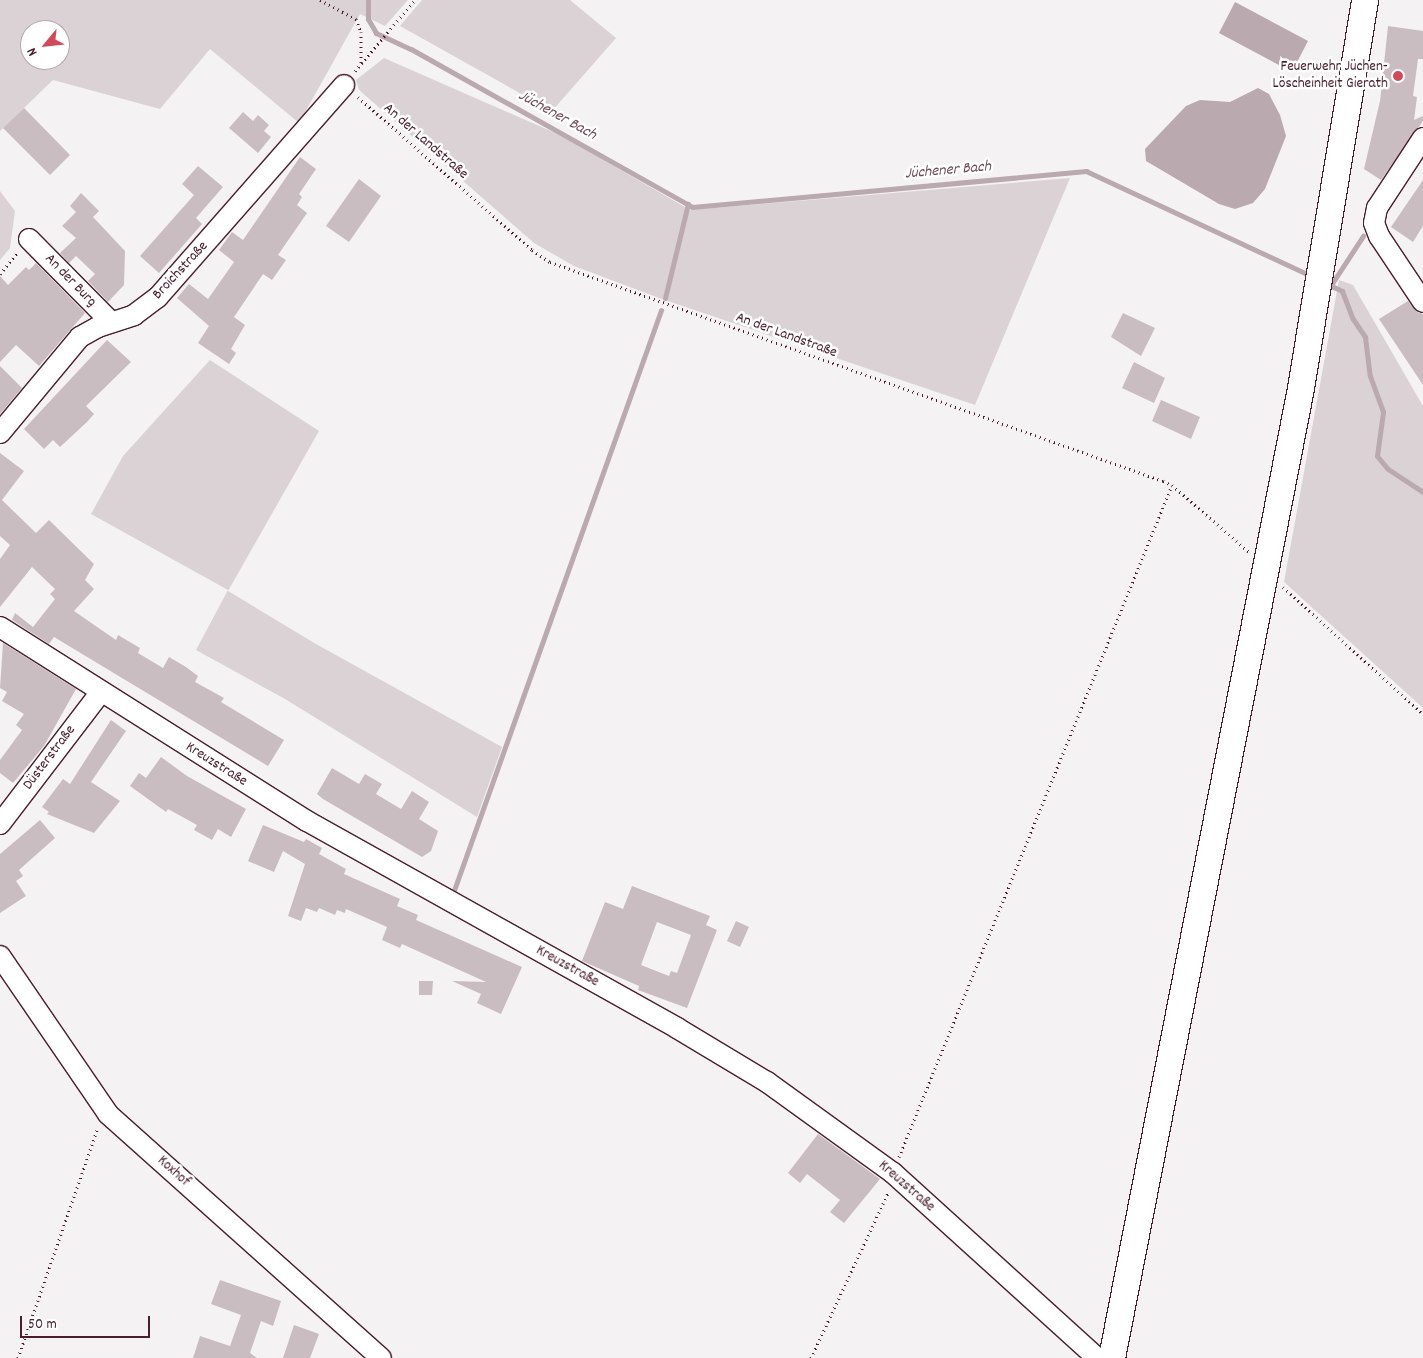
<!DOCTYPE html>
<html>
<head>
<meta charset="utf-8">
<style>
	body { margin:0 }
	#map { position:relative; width:1423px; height:1358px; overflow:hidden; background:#f4f2f2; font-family:Dekko,sans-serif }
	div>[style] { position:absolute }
	.green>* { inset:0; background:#dbd2d5 }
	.water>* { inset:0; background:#baa9ae }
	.stream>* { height:5px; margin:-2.5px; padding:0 2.5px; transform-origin:2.5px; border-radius:2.5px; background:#baa9ae }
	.building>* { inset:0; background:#cabdc1 }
	.path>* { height:3px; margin-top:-1.5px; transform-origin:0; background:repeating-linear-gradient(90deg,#4a1f2b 0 1px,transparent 0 5px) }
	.roads { filter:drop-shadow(1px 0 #4a1f2b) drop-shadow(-1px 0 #4a1f2b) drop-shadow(0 1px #4a1f2b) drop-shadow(0 -1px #4a1f2b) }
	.minor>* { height:20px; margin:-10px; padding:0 10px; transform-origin:10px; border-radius:10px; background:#fff }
	.major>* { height:26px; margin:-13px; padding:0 13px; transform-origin:13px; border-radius:13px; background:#fff }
	.dots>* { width:14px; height:14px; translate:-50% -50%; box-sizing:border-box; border:2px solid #fff; border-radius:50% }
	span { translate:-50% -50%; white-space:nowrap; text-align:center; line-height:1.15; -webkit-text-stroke:5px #fff; paint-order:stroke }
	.poi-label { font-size:15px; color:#4a1f2b }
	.right { translate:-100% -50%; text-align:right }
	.street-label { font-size:15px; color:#4a1f2b }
	.water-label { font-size:16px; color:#714f59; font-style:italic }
	.north { position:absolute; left:20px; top:20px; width:50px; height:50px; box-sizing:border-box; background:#fff; border:1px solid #b7a5aa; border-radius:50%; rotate:242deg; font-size:14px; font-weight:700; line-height:20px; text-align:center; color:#4a1f2b }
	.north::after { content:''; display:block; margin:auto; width:18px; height:22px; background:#d1495b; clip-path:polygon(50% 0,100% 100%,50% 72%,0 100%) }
	.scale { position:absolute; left:20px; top:1316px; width:130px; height:22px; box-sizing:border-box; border:2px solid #4a1f2b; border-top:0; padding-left:6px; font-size:15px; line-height:18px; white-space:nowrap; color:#4a1f2b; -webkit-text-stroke:4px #fff; paint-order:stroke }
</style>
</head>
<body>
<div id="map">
	<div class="green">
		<i style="clip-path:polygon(evenodd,0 0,408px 0,385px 26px,360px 14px,299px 123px,210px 49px,160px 109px,53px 80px,0 131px,0 0,30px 30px,60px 30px,60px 60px,30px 60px,30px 30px)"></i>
		<i style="clip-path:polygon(422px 0,570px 0,616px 38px,552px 111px,400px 26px)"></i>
		<i style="clip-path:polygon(384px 58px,560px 135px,690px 210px,1070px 178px,975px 405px,659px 298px,574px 266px,534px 243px,359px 90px,356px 80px)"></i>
		<i style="clip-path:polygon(0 191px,15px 211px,10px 248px,0 260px)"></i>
		<i style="clip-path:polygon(1339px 280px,1353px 285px,1423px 406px,1423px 708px,1284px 582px)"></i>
		<i style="clip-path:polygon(210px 360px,319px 431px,228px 591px,316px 644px,502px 747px,477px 817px,285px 699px,196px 650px,228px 590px,91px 514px,123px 456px)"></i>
	</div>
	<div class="water">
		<i style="clip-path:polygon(1235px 2px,1308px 41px,1292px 72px,1219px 33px)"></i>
		<i style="clip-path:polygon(1258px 88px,1269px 94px,1280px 115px,1286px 136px,1265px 189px,1253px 203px,1235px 209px,1219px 204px,1146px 161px,1145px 149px,1186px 106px,1200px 100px,1230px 102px)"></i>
	</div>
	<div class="stream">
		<i style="left:368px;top:0;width:19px;rotate:90deg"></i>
		<i style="left:368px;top:19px;width:16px;rotate:60deg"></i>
		<i style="left:376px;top:33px;width:38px;rotate:25deg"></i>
		<i style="left:411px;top:49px;width:322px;rotate:29.3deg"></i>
		<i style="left:692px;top:207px;width:396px;rotate:-5.2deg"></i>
		<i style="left:1086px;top:171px;width:251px;rotate:25deg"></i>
		<i style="left:1325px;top:283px;width:19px;rotate:25deg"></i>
		<i style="left:1342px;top:291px;width:30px;rotate:69deg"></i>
		<i style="left:1353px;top:319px;width:22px;rotate:56deg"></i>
		<i style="left:1365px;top:337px;width:39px;rotate:83deg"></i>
		<i style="left:1370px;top:376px;width:38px;rotate:70deg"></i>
		<i style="left:1383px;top:412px;width:44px;rotate:97.8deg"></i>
		<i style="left:1377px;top:456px;width:17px;rotate:50deg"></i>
		<i style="left:1388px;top:469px;width:42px;rotate:33.3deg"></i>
		<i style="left:1331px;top:285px;width:59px;rotate:-56.9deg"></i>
		<i style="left:665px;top:298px;width:97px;rotate:-76.3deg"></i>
		<i style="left:453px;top:893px;width:619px;rotate:-70.36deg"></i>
	</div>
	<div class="building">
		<i style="clip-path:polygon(1388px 26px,1423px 31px,1423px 59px,1418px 59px,1413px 96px,1417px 97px,1414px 120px,1423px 116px,1423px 121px,1381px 180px,1364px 169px,1380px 101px)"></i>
		<i style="clip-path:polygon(24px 108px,70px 155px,50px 175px,3px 128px)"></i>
		<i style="clip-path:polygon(243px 112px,253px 121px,258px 115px,269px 125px,264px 131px,271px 137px,258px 153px,229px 128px)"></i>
		<i style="clip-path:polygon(300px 157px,316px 169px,299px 194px,302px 197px,297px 205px,307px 213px,278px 255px,286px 260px,272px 280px,263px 274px,234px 317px,245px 325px,231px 349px,236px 353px,229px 364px,198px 343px,209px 326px,177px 298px,189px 284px,208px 299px,234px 262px,219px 250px,232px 232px,243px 240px)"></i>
		<i style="clip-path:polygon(198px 166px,223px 187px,196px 218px,202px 224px,159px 273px,140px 256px,194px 195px,182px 184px)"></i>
		<i style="clip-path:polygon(359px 179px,381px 196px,349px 242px,326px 226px)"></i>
		<i style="clip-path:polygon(1423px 180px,1423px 226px,1413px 242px,1391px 227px)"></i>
		<i style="clip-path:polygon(81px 193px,99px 211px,93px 217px,125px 251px,124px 285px,108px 302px,88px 281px,95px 274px,76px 256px,69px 263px,60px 253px,76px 238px,62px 226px,76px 212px,70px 206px)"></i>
		<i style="clip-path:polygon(36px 263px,85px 313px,39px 366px,16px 345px,0 362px,0 276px,8px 285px,26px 267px,29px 270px)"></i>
		<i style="clip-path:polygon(1408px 301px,1417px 312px,1423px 314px,1423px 385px,1379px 319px)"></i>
		<i style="clip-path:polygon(1123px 313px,1155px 328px,1141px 356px,1111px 337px)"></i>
		<i style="clip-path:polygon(107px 340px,131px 362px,86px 406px,94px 414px,87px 422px,60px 447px,53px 440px,44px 449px,24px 429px)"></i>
		<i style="clip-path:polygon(1134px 362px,1165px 378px,1154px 403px,1122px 388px)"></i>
		<i style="clip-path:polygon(0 366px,22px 388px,0 414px)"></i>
		<i style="clip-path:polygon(1161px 400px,1200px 417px,1191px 439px,1152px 421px)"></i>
		<i style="clip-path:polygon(0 453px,24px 471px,2px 500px,36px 533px,49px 520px,94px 564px,85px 580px,94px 589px,74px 611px,116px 640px,118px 635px,140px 648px,138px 653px,163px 668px,169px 657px,186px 667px,198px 676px,195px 682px,224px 698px,221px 702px,284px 740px,268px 766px,54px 637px,49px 644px,12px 620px,15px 613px,33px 627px,55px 599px,50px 594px,55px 589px,32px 567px,0 607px,0 559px,10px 545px,0 536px)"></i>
		<i style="clip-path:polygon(3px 643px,76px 689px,44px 746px,13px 783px,0 773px,0 760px,22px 730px,16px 725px,24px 714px,2px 701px,7px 692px,0 688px)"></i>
		<i style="clip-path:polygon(111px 720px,126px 731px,91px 782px,120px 801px,94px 833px,47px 814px,49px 812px,42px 807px,63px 779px,70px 784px)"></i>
		<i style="clip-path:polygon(161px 757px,187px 776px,246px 809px,231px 837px,218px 829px,212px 840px,194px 830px,197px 825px,168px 809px,166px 812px,130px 786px,139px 773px,146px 778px)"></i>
		<i style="clip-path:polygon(332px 768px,359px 784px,365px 774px,382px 784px,376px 794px,401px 809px,412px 791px,429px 802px,419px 819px,438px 831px,431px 851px,422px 857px,323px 799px,317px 794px)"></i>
		<i style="clip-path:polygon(40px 820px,55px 838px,19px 870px,23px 876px,16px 881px,26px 896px,0 913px,0 854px)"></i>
		<i style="clip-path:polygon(263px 825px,304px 842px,306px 839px,322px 848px,319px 854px,346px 869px,344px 874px,400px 899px,397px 906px,418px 915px,416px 920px,522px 967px,501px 1014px,477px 1003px,481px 994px,452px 981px,486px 982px,402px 944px,400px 948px,382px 940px,387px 927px,346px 909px,345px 913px,337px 910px,335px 915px,319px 908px,317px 912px,306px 908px,301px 921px,288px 916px,305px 864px,283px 851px,274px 872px,248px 861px)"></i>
		<i style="clip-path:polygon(evenodd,632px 886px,710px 916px,706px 925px,717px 930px,687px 1008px,638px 990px,639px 986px,582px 961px,605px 902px,623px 909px,632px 886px,657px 922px,691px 935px,677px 973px,671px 971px,669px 976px,641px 965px,657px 922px)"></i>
		<i style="clip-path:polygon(736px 921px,749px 927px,740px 947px,727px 941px)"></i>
		<i style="clip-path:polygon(419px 981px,433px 981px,432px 995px,419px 995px)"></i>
		<i style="clip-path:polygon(818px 1134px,880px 1179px,844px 1223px,830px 1212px,840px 1200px,807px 1174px,800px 1183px,788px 1173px)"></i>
		<i style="clip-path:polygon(220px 1280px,281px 1301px,273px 1326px,261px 1321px,250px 1353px,257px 1358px,193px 1358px,200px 1336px,230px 1346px,241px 1315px,211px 1304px)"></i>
		<i style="clip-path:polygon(294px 1325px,319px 1334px,310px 1358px,283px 1358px)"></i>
	</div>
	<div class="path">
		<i style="left:320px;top:0;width:41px;rotate:27.8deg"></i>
		<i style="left:356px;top:19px;width:14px;rotate:69deg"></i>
		<i style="left:361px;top:32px;width:31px;rotate:90deg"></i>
		<i style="left:355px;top:71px;width:93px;rotate:-49.8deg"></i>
		<i style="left:358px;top:97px;width:232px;rotate:41.3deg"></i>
		<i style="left:532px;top:250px;width:22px;rotate:34deg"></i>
		<i style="left:550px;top:262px;width:651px;rotate:19.66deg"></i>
		<i style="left:1163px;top:481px;width:10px;rotate:24deg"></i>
		<i style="left:1172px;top:485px;width:102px;rotate:41deg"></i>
		<i style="left:0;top:274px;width:27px;rotate:-51deg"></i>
		<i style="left:1283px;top:587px;width:189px;rotate:42.2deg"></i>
		<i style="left:899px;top:1157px;width:725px;rotate:-67.89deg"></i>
		<i style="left:18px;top:1358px;width:244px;rotate:-70.9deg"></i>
		<i style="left:811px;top:1358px;width:182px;rotate:-65deg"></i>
	</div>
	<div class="roads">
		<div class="minor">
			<i style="left:1423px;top:138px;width:84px;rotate:123.3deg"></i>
			<i style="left:1377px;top:208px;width:15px;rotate:101deg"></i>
			<i style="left:1374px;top:223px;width:14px;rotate:69deg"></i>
			<i style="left:1379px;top:236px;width:79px;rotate:56.3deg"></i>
			<i style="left:29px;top:239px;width:117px;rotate:45.3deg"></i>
			<i style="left:0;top:433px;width:125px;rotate:-50.2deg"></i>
			<i style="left:80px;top:337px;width:21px;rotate:-29deg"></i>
			<i style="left:98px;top:327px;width:38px;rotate:-18deg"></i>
			<i style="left:134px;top:315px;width:30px;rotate:-37deg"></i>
			<i style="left:158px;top:297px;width:282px;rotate:-48.7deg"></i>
			<i style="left:0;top:627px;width:363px;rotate:32.3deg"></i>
			<i style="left:307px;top:821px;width:424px;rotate:29.2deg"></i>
			<i style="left:677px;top:1028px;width:105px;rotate:31deg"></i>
			<i style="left:767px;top:1082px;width:155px;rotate:35.8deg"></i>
			<i style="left:893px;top:1173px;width:275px;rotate:42.2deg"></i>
			<i style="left:0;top:824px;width:165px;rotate:-52.6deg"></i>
			<i style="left:0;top:956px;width:191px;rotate:55.6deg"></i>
			<i style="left:108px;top:1114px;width:366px;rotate:41.8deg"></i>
		</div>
		<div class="major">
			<i style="left:1112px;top:1358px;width:988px;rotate:-78.97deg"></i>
			<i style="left:1301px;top:388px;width:393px;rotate:-80.6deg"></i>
		</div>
	</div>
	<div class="dots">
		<i style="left:1398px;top:76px;background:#d1495b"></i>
	</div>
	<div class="poi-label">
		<span class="right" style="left:1388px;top:76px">Feuerwehr Jüchen-<br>Löscheinheit Gierath</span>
	</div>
	<div class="street-label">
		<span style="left:425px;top:142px;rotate:41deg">An der Landstraße</span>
		<span style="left:181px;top:271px;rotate:-47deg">Broichstraße</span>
		<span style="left:70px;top:281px;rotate:46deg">An der Burg</span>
		<span style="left:786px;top:336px;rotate:20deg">An der Landstraße</span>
		<span style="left:50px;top:758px;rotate:-53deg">Düsterstraße</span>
		<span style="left:216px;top:765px;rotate:32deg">Kreuzstraße</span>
		<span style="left:567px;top:967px;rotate:29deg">Kreuzstraße</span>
		<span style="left:173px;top:1172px;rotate:42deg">Koxhof</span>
		<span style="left:906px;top:1187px;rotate:41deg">Kreuzstraße</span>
	</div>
	<div class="water-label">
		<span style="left:557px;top:116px;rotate:29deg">Jüchener Bach</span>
		<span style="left:948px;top:171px;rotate:-5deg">Jüchener Bach</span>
	</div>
	<div class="north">N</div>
	<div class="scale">50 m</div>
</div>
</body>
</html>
